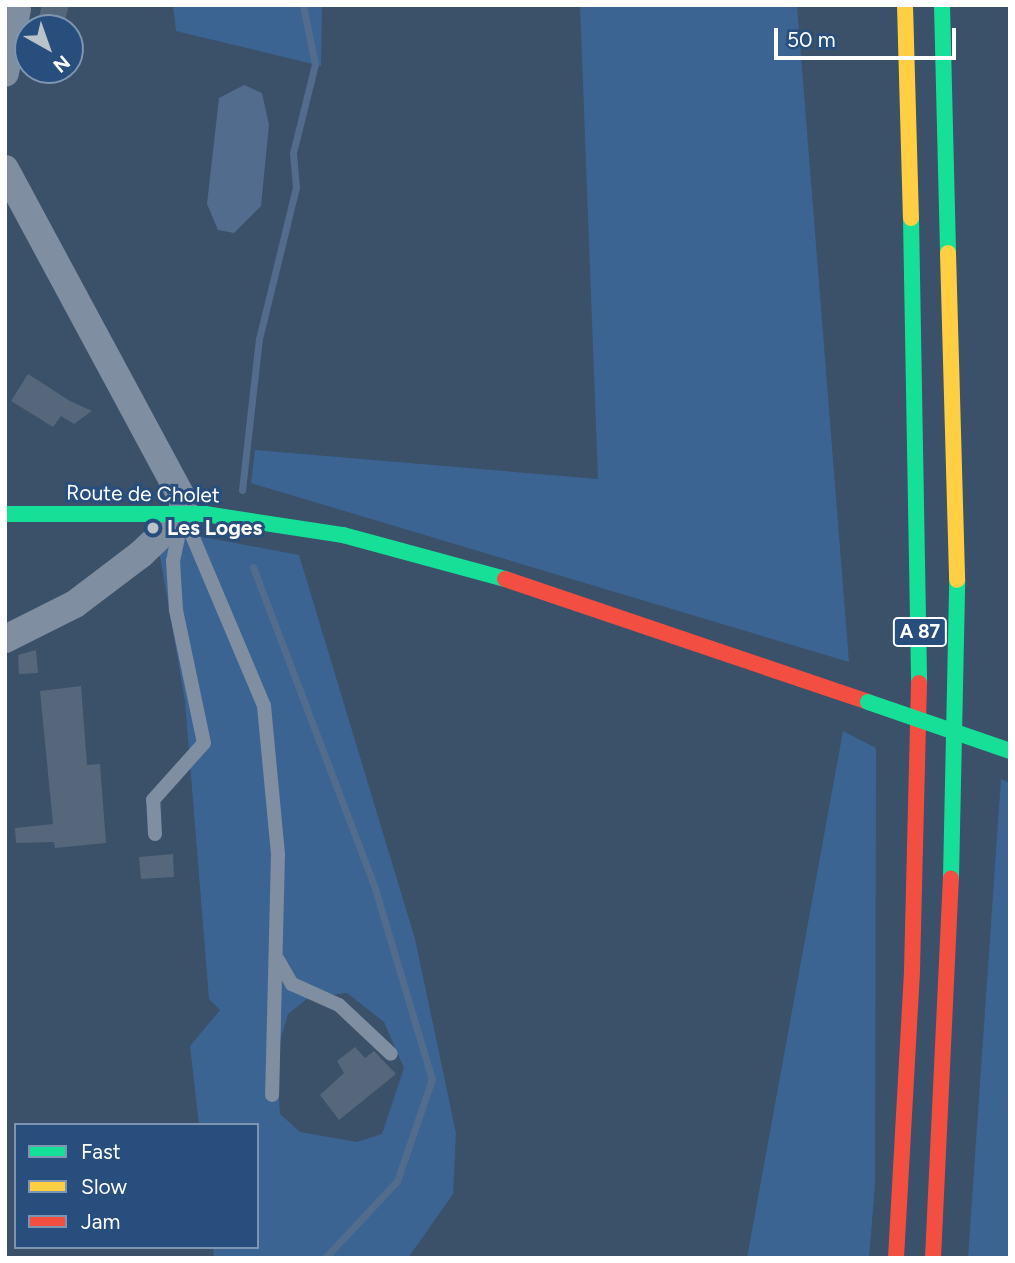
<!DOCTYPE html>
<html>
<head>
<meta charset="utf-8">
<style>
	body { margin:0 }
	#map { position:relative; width:1015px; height:1263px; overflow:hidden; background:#3b5069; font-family:Figtree,sans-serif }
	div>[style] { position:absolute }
	.green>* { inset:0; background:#3b6493 }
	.water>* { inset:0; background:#516c8d }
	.stream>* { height:7px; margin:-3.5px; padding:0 3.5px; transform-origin:3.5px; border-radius:3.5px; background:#516c8d }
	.building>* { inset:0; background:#56677b }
	.lane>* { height:14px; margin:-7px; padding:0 7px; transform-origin:7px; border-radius:7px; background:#7f8ea0 }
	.street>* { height:28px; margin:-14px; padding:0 14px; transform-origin:14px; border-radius:14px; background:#7f8ea0 }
	.fast>* { height:16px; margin:-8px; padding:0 8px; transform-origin:8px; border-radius:8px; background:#16e098 }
	.slow>* { height:16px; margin:-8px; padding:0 8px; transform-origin:8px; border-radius:8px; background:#ffcf43 }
	.jam>* { height:16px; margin:-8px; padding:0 8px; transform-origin:8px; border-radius:8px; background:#f24e42 }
	.fast-bridge>* { height:16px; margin:-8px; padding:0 8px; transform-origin:8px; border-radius:8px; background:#16e098 }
	.dots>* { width:19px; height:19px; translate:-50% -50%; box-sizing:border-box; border:4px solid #274e7d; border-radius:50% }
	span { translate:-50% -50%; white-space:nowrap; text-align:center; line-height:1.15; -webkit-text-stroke:6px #274e7d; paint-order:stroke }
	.shield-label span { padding:2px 5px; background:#274e7d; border:2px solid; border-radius:5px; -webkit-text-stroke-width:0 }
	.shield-label { font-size:19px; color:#fff; font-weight:700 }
	.street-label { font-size:21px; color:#fff }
	.poi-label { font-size:21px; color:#fff; font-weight:700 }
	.left { translate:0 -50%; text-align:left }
	.frame { position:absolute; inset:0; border:7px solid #fff; pointer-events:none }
	.legend { position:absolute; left:14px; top:1123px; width:245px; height:126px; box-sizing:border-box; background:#274e7d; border:2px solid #7d95b1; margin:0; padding:9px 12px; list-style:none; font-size:21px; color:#fff }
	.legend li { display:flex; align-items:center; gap:14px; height:35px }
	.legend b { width:35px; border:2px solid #7d95b1 }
	.north { position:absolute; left:14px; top:14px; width:70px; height:70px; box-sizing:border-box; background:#274e7d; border:2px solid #7d95b1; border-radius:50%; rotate:140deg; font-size:19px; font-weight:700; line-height:28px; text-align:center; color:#fff }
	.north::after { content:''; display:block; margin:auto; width:24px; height:32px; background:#bac2ca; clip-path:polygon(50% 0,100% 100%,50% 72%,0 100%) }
	.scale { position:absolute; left:774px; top:28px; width:182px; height:32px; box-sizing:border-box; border:4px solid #fff; border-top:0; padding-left:9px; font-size:21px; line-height:24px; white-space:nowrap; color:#fff; -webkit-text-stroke:5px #274e7d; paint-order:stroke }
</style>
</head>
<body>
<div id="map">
	<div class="green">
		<i style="clip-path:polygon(173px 5px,322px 5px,321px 66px,176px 31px)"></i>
		<i style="clip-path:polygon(580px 5px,797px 5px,849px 662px,251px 483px,255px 450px,598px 479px)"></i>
		<i style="clip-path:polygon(evenodd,155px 528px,299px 555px,415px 939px,456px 1133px,453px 1194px,408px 1258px,214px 1258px,213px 1247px,257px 1247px,257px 1125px,199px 1125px,190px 1046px,220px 1010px,209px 999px,185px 701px,155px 528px,347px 993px,384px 1022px,404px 1068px,382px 1134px,357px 1142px,300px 1132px,280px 1114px,276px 1054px,288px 1014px,308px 998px,347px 993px)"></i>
		<i style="clip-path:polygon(843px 731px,876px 748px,875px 1185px,869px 1258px,747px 1258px)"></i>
		<i style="clip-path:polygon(1001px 779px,1010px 783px,1010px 1258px,968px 1258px)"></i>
	</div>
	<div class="water">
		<i style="clip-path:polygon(244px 85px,262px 93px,269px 125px,261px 206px,234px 233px,218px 230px,207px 204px,219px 98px)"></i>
	</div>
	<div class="stream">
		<i style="left:242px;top:490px;width:152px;rotate:-83.6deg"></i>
		<i style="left:259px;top:339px;width:156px;rotate:-76.3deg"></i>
		<i style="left:296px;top:187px;width:34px;rotate:-95deg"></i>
		<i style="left:293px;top:153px;width:92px;rotate:-76.1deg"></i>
		<i style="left:315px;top:64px;width:60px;rotate:-101.5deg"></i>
		<i style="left:253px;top:567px;width:340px;rotate:69.2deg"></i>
		<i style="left:374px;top:885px;width:202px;rotate:73.4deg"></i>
		<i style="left:432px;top:1079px;width:108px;rotate:108.9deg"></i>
		<i style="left:397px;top:1181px;width:105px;rotate:133.1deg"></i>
	</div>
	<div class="building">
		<i style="clip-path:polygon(42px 5px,69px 5px,63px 28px,36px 28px)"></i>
		<i style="clip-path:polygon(28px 374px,70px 401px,92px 411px,74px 424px,61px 416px,53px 427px,11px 401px)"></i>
		<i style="clip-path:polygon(36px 650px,38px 673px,19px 674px,18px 655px)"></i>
		<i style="clip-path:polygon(81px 686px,87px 765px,100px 764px,106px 843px,55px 848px,54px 842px,16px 843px,15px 828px,53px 824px,40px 691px)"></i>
		<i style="clip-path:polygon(173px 854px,174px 877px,141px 879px,139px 857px)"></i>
		<i style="clip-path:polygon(355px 1047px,365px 1058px,374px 1051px,396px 1074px,339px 1120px,320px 1095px,344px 1073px,337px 1061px)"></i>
	</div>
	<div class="lane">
		<i style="left:155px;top:834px;width:34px;rotate:-93deg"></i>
		<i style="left:153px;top:800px;width:76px;rotate:-48.2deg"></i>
		<i style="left:204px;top:743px;width:136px;rotate:-101.9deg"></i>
		<i style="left:176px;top:610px;width:49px;rotate:-93.5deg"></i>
		<i style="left:173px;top:561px;width:48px;rotate:-78deg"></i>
		<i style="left:183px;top:514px;width:208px;rotate:67.1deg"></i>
		<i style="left:264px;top:706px;width:149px;rotate:84.6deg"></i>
		<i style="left:278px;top:854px;width:241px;rotate:91.4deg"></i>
		<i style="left:278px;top:960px;width:28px;rotate:60deg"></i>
		<i style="left:292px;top:984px;width:51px;rotate:24.1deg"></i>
		<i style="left:339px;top:1005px;width:71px;rotate:43.3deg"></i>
	</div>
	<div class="street">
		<i style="left:5px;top:73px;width:65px;rotate:-79.4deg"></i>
		<i style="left:5px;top:169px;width:375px;rotate:61.7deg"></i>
		<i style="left:183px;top:499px;width:15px;rotate:90deg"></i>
		<i style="left:183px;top:514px;width:58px;rotate:136.4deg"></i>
		<i style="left:141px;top:554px;width:83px;rotate:142.9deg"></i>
		<i style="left:75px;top:604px;width:78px;rotate:153.4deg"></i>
	</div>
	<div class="fast">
		<i style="left:942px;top:5px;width:248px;rotate:88.6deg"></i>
		<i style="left:911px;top:218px;width:465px;rotate:89deg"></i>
		<i style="left:5px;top:514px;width:200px"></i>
		<i style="left:205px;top:514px;width:140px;rotate:8.7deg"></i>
		<i style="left:343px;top:535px;width:168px;rotate:15.2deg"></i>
		<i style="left:951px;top:878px;width:298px;rotate:-88.8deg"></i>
	</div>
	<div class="slow">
		<i style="left:905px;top:5px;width:213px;rotate:88.4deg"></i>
		<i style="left:948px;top:253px;width:327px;rotate:88.4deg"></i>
	</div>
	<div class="jam">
		<i style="left:505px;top:579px;width:383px;rotate:18.7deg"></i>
		<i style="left:896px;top:1258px;width:288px;rotate:-86.8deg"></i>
		<i style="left:912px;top:970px;width:287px;rotate:-88.6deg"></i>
		<i style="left:933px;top:1258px;width:380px;rotate:-87.3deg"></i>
	</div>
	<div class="fast-bridge">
		<i style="left:868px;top:702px;width:150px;rotate:19deg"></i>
	</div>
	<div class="dots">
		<i style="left:153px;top:528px;background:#bac2ca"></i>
	</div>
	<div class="shield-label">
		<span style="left:920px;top:632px">A 87</span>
	</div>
	<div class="street-label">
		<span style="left:143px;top:494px;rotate:1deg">Route de Cholet</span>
	</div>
	<div class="poi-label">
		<span class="left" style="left:167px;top:528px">Les Loges</span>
	</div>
	<div class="frame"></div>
	<ul class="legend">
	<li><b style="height:9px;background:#16e098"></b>Fast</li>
	<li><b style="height:9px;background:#ffcf43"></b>Slow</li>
	<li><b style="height:9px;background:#f24e42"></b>Jam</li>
	</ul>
	<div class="north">N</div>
	<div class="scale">50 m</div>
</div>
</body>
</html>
